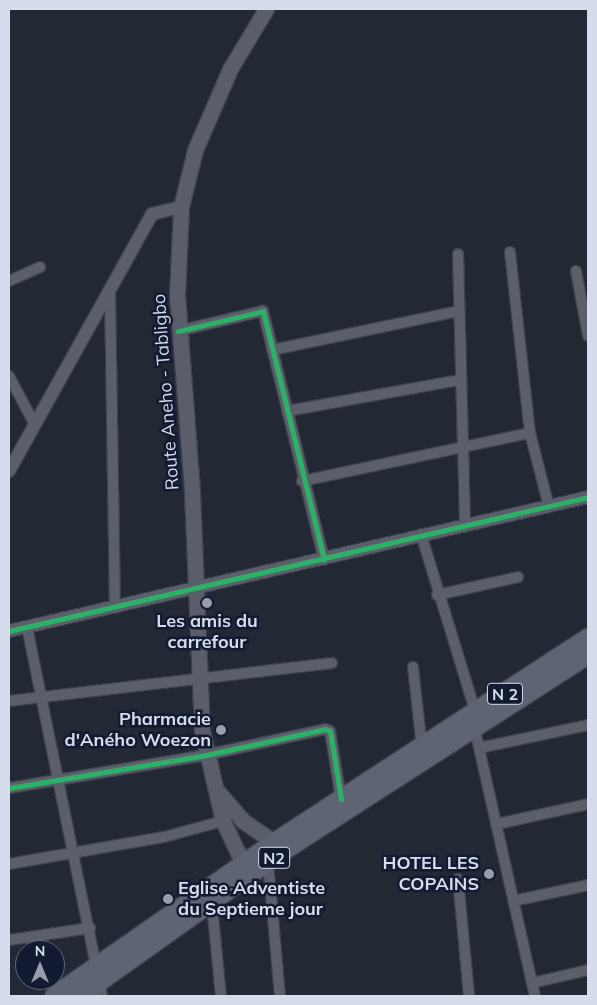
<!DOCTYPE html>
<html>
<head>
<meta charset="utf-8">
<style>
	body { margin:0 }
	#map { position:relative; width:597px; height:1005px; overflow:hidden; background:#232835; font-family:Mulish,sans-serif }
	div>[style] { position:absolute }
	.roads { filter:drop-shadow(1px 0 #3f424e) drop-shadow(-1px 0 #3f424e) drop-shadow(0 1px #3f424e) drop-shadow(0 -1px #3f424e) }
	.minor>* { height:10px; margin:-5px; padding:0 5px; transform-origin:5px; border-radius:5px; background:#5b5f69 }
	.tertiary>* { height:12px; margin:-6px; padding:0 6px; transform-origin:6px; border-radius:6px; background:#5b5f69 }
	.secondary>* { height:15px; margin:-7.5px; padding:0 7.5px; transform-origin:7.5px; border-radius:7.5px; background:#595e6a }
	.trunk>* { height:18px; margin:-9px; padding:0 9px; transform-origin:9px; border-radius:9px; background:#5e6473 }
	.cycleway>* { height:5px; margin:-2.5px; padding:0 2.5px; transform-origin:2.5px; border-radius:2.5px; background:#2db169 }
	.dots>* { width:14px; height:14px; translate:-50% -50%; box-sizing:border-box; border:2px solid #131b32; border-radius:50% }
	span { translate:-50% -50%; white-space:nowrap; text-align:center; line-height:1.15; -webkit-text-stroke:5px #131b32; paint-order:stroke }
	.shield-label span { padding:1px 4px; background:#131b32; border:1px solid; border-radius:4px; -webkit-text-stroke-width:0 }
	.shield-label { font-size:16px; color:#d6dcec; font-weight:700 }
	.street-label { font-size:18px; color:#d6dcec }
	.poi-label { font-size:18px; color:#d6dcec; font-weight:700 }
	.right { translate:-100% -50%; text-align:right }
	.left { translate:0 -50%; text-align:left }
	.frame { position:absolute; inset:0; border:10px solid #d6dcec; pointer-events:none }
	.north { position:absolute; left:15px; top:940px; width:50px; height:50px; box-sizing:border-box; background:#131b32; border:1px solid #61687c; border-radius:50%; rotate:0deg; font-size:14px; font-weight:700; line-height:20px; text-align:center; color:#d6dcec }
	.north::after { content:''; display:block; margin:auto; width:18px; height:22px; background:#979dac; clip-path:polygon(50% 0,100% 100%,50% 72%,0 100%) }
</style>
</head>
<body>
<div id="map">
	<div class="roads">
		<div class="minor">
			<i style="left:510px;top:252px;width:182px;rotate:83.7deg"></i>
			<i style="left:530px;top:433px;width:76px;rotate:75.6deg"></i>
			<i style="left:458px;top:254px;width:270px;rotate:88.5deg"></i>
			<i style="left:576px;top:271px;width:66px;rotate:79.5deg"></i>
			<i style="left:9px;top:281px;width:34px;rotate:-24deg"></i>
			<i style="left:110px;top:291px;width:317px;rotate:89.1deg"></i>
			<i style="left:178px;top:331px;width:87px;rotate:-13.2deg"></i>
			<i style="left:263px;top:311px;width:256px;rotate:76.2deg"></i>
			<i style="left:272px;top:350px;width:190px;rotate:-11.8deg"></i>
			<i style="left:9px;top:376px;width:55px;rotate:62deg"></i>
			<i style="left:287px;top:411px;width:176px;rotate:-10.2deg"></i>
			<i style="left:302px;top:481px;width:233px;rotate:-11.9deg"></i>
			<i style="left:421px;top:534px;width:188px;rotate:73deg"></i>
			<i style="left:437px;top:595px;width:83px;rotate:-12.5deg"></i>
			<i style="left:27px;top:627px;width:377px;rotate:78.5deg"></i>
			<i style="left:413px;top:667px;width:81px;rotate:83.7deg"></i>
			<i style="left:9px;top:701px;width:325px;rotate:-6.7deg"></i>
			<i style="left:475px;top:730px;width:273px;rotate:77.3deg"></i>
			<i style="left:479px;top:748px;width:111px;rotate:-11.9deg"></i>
			<i style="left:9px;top:788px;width:200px;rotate:-9.5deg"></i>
			<i style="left:206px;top:755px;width:122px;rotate:-12.3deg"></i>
			<i style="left:325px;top:729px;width:5px;rotate:22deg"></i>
			<i style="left:330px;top:731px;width:69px;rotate:80.8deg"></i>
			<i style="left:497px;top:824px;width:93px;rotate:-12.4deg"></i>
			<i style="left:268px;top:862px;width:135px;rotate:84.9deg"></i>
			<i style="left:9px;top:864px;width:157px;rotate:-9.9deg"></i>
			<i style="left:164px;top:837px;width:61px;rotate:-15.2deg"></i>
			<i style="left:458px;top:879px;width:118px;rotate:84.6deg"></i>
			<i style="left:513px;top:901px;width:77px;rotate:-12deg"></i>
			<i style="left:212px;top:905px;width:91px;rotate:84.4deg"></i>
			<i style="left:9px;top:940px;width:82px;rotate:-8.4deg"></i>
			<i style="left:532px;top:983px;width:57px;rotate:-13.1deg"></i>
		</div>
		<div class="tertiary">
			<i style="left:9px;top:471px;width:294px;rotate:-60.9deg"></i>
			<i style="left:152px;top:214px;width:30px;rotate:-14deg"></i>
			<i style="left:9px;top:631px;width:594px;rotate:-13.03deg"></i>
		</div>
		<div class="secondary">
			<i style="left:218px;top:792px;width:38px;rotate:49deg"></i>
			<i style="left:243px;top:821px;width:46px;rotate:34.4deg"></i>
			<i style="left:248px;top:874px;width:59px;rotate:-115.3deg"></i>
			<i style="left:223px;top:821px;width:92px;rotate:-103.1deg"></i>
			<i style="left:202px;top:731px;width:241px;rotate:-92.4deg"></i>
			<i style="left:192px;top:490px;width:195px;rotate:-94.4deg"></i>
			<i style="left:177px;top:296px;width:89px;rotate:-87.4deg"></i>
			<i style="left:181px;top:207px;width:59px;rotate:-76.2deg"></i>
			<i style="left:195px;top:150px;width:88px;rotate:-66.6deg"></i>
			<i style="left:230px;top:69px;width:70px;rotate:-59deg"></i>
		</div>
		<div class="trunk">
			<i style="left:54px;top:996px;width:267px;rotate:-34.9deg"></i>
			<i style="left:273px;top:843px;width:376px;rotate:-33.1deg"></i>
			<i style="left:80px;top:996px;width:252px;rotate:-35.5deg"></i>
			<i style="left:285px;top:850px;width:360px;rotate:-32.8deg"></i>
		</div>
	</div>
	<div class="cycleway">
		<i style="left:178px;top:331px;width:87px;rotate:-13.2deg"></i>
		<i style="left:263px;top:311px;width:256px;rotate:76.2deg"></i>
		<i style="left:9px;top:631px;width:594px;rotate:-13.03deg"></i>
		<i style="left:9px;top:788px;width:200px;rotate:-9.5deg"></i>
		<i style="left:206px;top:755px;width:122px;rotate:-12.3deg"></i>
		<i style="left:325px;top:729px;width:5px;rotate:22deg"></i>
		<i style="left:330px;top:731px;width:69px;rotate:80.8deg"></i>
	</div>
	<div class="dots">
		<i style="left:207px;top:603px;background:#979dac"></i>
		<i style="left:221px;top:730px;background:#979dac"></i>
		<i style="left:489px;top:874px;background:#979dac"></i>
		<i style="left:168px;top:899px;background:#979dac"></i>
	</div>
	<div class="shield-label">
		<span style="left:505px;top:694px">N 2</span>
		<span style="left:274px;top:858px">N2</span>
	</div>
	<div class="street-label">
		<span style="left:166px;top:392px;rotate:-94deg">Route Aneho - Tabligbo</span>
	</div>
	<div class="poi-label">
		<span style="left:207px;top:632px">Les amis du<br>carrefour</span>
		<span class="right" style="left:211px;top:730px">Pharmacie<br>d'Aného Woezon</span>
		<span class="right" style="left:479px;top:874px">HOTEL LES<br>COPAINS</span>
		<span class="left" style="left:178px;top:899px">Eglise Adventiste<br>du Septieme jour</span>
	</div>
	<div class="frame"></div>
	<div class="north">N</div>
</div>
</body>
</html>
